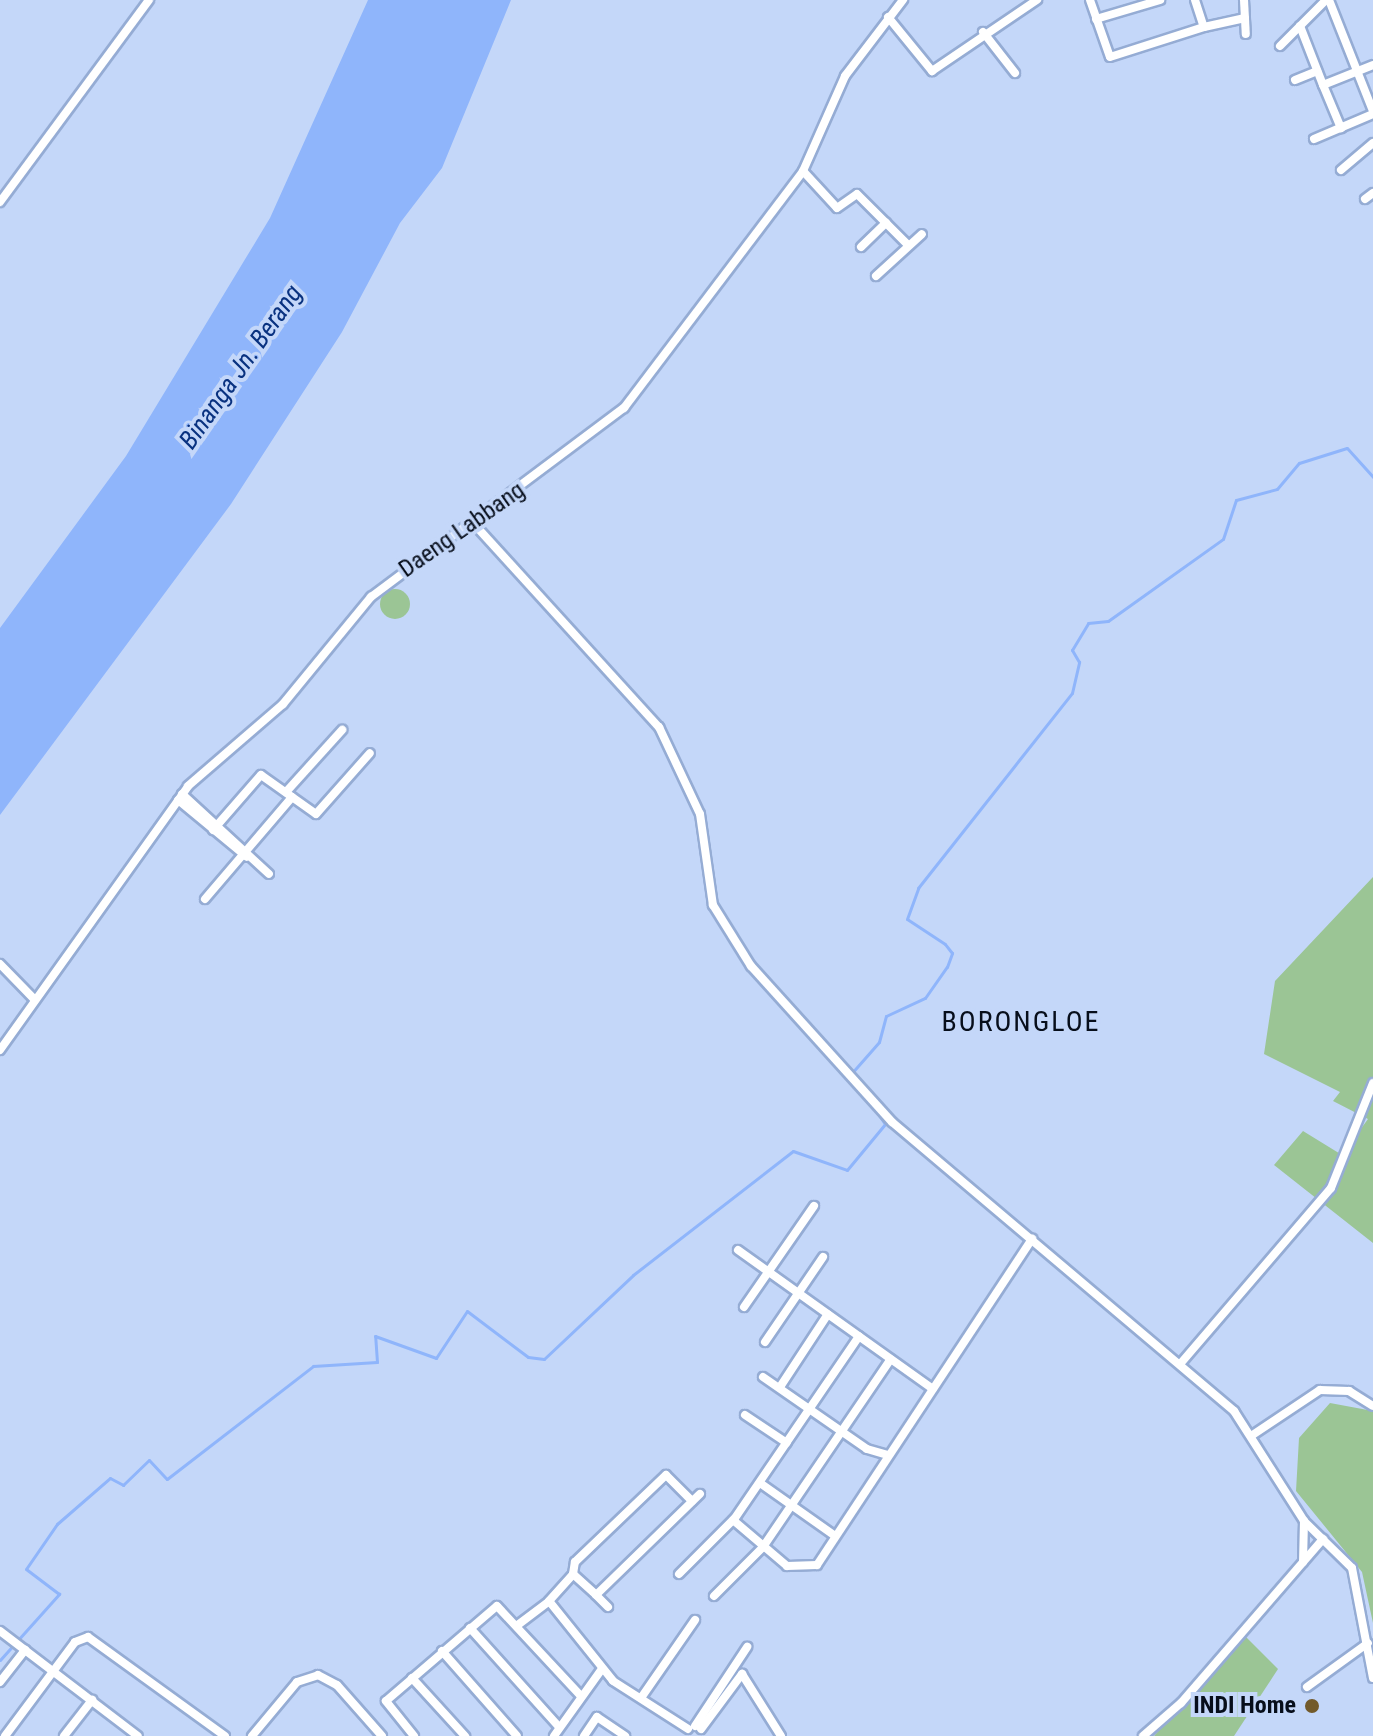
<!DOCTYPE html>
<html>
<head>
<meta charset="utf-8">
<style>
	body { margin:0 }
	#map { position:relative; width:1373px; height:1736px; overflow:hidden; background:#c4d7f9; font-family:"Roboto Condensed",sans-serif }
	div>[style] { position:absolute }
	.green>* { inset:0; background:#9bc595 }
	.round { border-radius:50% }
	.water>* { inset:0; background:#8fb5fb }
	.stream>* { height:3px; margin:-1.5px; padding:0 1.5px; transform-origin:1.5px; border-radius:1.5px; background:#8fb5fb }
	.roads { filter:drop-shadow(2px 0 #95acd4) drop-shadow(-2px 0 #95acd4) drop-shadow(0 2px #95acd4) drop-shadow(0 -2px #95acd4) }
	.street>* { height:8px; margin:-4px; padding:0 4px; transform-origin:4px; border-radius:4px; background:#fff }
	.dots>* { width:22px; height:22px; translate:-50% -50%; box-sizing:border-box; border:4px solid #c4d7f9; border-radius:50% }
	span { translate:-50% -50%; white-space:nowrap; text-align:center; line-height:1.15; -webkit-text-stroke:8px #c4d7f9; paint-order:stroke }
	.street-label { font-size:24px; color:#070e1b }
	.poi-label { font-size:24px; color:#070e1b; font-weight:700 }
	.right { translate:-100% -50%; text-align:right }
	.water-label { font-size:26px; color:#093280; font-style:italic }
	.quarter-label { font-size:28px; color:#070e1b; letter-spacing:2px }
</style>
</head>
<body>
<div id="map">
	<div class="green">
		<i class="round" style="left:380px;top:589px;width:30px;height:30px"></i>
		<i style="clip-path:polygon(1373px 877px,1373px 1243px,1274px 1165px,1303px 1131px,1342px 1155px,1368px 1119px,1333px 1101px,1340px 1092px,1264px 1054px,1275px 981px)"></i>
		<i style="clip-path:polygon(1330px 1403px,1373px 1411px,1373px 1623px,1362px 1572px,1296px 1491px,1299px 1438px)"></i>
		<i style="clip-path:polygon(1242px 1633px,1278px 1669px,1234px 1736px,1154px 1736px)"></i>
	</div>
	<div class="water">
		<i style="clip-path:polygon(368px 0,511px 0,442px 168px,400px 223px,342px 332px,231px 504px,0 815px,0 628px,126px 456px,270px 218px)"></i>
	</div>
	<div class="stream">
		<i style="left:850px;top:1075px;width:44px;rotate:-48.7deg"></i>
		<i style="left:879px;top:1042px;width:27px;rotate:-75deg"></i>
		<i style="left:886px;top:1016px;width:43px;rotate:-24.8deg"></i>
		<i style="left:925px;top:998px;width:38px;rotate:-55deg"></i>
		<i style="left:947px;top:967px;width:15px;rotate:-70deg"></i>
		<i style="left:952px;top:953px;width:11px;rotate:-128deg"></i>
		<i style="left:945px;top:944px;width:45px;rotate:-146.7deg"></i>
		<i style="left:907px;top:919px;width:33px;rotate:-70deg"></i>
		<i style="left:918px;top:888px;width:248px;rotate:-51.7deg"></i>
		<i style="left:1072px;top:693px;width:32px;rotate:-77deg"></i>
		<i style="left:1079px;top:662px;width:14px;rotate:-120deg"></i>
		<i style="left:1072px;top:650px;width:31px;rotate:-59deg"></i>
		<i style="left:1088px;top:623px;width:20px;rotate:-6deg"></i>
		<i style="left:1108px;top:621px;width:141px;rotate:-35.5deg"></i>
		<i style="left:1223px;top:539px;width:41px;rotate:-71.6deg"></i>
		<i style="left:1236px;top:500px;width:42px;rotate:-15deg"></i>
		<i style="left:1277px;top:489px;width:34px;rotate:-50deg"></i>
		<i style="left:1299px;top:463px;width:50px;rotate:-17.4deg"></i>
		<i style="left:1347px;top:448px;width:39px;rotate:48deg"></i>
		<i style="left:0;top:1660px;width:89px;rotate:-48.2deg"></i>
		<i style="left:59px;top:1594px;width:41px;rotate:-142.9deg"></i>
		<i style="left:26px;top:1569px;width:55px;rotate:-55.4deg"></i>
		<i style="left:57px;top:1524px;width:70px;rotate:-41deg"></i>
		<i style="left:110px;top:1478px;width:15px;rotate:28deg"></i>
		<i style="left:123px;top:1485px;width:36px;rotate:-44deg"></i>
		<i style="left:149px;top:1460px;width:26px;rotate:47deg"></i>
		<i style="left:167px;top:1479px;width:185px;rotate:-37.7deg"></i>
		<i style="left:313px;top:1366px;width:64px;rotate:-3.6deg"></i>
		<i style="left:377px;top:1362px;width:26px;rotate:-94deg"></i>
		<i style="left:375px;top:1336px;width:65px;rotate:19.8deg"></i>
		<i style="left:436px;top:1358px;width:56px;rotate:-56.6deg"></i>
		<i style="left:467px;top:1311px;width:76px;rotate:37deg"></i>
		<i style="left:528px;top:1357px;width:16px;rotate:7deg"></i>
		<i style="left:544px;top:1359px;width:122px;rotate:-43.3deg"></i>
		<i style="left:633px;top:1275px;width:202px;rotate:-37.8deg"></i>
		<i style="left:793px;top:1151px;width:57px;rotate:19.4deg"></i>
		<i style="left:847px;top:1170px;width:60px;rotate:-50.4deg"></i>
		<i style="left:885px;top:1124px;width:18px;rotate:-124deg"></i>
	</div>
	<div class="roads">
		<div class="street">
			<i style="left:1090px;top:0;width:60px;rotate:70.7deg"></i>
			<i style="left:1110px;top:57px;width:99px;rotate:-17.7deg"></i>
			<i style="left:1195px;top:0;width:28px;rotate:72deg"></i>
			<i style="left:1204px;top:27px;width:42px;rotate:-12.4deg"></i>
			<i style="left:1244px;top:0;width:34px;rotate:87deg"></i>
			<i style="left:1329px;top:0;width:119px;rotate:68.4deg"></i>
			<i style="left:888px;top:17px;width:70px;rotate:50.8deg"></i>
			<i style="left:932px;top:71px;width:127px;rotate:-34.1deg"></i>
			<i style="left:1096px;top:19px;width:67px;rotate:-16.5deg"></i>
			<i style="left:1300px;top:26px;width:63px;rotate:68.7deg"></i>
			<i style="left:1323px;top:85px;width:54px;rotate:-21.8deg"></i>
			<i style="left:983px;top:32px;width:52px;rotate:52deg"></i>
			<i style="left:1280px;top:46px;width:65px;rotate:-45deg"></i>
			<i style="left:1295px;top:80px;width:24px;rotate:-22deg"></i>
			<i style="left:1323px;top:85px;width:47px;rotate:67.3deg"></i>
			<i style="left:1314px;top:139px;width:64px;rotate:-23deg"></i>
			<i style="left:1341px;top:170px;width:42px;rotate:-40.2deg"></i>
			<i style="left:803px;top:171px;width:50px;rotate:47.4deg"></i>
			<i style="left:837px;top:208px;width:24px;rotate:-35deg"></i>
			<i style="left:857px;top:194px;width:72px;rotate:45deg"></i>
			<i style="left:1365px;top:199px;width:10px;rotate:-37deg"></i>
			<i style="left:0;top:202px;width:251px;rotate:-53.6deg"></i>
			<i style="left:861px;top:247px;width:35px;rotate:-44deg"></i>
			<i style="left:876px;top:276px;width:62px;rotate:-42.4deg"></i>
			<i style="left:474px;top:524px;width:275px;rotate:47.7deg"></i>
			<i style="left:659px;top:727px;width:96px;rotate:64.8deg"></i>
			<i style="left:700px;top:814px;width:92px;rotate:81.9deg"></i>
			<i style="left:713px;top:905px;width:72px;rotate:58.1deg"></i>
			<i style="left:751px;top:966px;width:210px;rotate:47.9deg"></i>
			<i style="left:892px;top:1122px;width:448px;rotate:40.2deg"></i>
			<i style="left:1234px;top:1411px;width:130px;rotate:57.5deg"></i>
			<i style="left:1304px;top:1521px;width:67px;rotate:44.4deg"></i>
			<i style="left:1352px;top:1568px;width:112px;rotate:79.2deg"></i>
			<i style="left:286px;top:792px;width:84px;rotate:-47.9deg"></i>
			<i style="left:182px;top:794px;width:118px;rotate:42.6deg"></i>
			<i style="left:178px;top:800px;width:89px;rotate:39.6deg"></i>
			<i style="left:213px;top:830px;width:73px;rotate:-48.9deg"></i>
			<i style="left:261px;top:775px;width:67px;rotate:35.3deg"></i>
			<i style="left:316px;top:814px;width:81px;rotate:-48.5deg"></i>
			<i style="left:205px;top:899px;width:134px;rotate:-49.5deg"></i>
			<i style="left:0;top:964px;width:49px;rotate:45.8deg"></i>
			<i style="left:0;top:1050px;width:324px;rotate:-54.5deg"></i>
			<i style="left:188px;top:786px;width:125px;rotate:-40.8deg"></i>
			<i style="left:283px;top:704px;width:139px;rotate:-50.6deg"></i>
			<i style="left:371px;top:597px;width:316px;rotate:-36.8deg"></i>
			<i style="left:624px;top:408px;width:297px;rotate:-52.9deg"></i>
			<i style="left:803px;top:171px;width:104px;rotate:-66.1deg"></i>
			<i style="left:845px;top:76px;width:96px;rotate:-52.7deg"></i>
			<i style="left:738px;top:1250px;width:239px;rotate:35.5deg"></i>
			<i style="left:744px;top:1307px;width:123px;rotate:-55.3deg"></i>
			<i style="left:765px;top:1342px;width:103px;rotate:-55.7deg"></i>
			<i style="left:1181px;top:1363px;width:230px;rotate:-49.4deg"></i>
			<i style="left:1331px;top:1188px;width:113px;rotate:-68.2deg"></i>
			<i style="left:763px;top:1377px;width:126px;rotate:34.7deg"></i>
			<i style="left:867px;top:1449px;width:22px;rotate:16deg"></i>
			<i style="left:780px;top:1387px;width:87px;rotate:-56.7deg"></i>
			<i style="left:745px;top:1415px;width:50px;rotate:33.7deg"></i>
			<i style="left:1251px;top:1436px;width:83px;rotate:-33.7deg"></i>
			<i style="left:1320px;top:1390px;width:29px;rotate:2deg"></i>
			<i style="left:1349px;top:1391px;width:28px;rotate:32deg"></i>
			<i style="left:760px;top:1483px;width:92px;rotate:35.2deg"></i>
			<i style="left:733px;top:1520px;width:71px;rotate:40.4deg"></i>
			<i style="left:787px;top:1566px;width:30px;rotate:-2deg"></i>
			<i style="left:817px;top:1565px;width:391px;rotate:-56.6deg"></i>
			<i style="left:1303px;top:1562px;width:41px;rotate:-88.6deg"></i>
			<i style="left:573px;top:1574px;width:12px;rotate:-81deg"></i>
			<i style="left:575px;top:1562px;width:126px;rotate:-43.7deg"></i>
			<i style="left:666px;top:1475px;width:37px;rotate:45deg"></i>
			<i style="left:679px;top:1574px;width:79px;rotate:-45deg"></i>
			<i style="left:735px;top:1518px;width:220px;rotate:-55.7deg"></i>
			<i style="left:596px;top:1595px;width:17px;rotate:45deg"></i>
			<i style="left:714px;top:1596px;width:69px;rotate:-45deg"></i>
			<i style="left:763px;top:1547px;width:227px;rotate:-55.8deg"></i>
			<i style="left:549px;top:1601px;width:36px;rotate:-48deg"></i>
			<i style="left:573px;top:1574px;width:31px;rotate:42deg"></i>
			<i style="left:596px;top:1595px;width:145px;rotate:-44.2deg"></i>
			<i style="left:519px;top:1624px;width:38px;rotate:-37deg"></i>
			<i style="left:549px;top:1601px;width:102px;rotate:51.3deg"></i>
			<i style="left:613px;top:1681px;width:89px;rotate:32.6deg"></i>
			<i style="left:470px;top:1628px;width:133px;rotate:48deg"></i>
			<i style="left:0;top:1631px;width:173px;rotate:37.3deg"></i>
			<i style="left:442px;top:1651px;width:113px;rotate:48.6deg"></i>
			<i style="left:412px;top:1678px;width:79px;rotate:47.6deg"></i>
			<i style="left:0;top:1682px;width:41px;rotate:-52deg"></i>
			<i style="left:1307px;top:1687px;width:75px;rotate:-35.8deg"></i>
			<i style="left:641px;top:1698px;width:95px;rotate:-55.3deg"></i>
			<i style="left:695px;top:1726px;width:95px;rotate:-56.6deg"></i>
			<i style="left:701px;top:1729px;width:69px;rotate:-53.3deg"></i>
			<i style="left:742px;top:1674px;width:73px;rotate:57.8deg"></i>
			<i style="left:5px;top:1736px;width:117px;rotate:-53.3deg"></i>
			<i style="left:75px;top:1642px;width:14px;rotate:-21deg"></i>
			<i style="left:88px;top:1637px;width:169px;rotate:35.9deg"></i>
			<i style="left:64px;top:1736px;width:46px;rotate:-52.1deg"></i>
			<i style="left:252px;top:1736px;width:70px;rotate:-50.2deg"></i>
			<i style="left:297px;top:1682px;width:22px;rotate:-18deg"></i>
			<i style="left:318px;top:1675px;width:21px;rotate:28deg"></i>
			<i style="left:337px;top:1685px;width:68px;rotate:48.6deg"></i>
			<i style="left:414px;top:1736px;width:45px;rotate:-128.7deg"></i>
			<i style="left:386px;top:1701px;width:146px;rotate:-40.6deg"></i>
			<i style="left:497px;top:1606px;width:123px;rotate:47deg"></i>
			<i style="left:554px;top:1736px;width:81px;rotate:-54.5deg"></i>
			<i style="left:584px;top:1736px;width:23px;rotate:-56deg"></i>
			<i style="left:597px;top:1717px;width:34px;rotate:34deg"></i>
			<i style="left:1143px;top:1736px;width:50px;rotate:-41deg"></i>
			<i style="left:1181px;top:1703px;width:217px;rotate:-49.1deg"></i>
		</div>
	</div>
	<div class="dots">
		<i style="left:1312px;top:1706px;background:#725a2b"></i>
	</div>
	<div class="street-label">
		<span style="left:462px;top:530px;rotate:-35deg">Daeng Labbang</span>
	</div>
	<div class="poi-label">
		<span class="right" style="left:1296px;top:1706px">INDI Home</span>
	</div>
	<div class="water-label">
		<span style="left:241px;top:367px;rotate:-55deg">Binanga Jn. Berang</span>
	</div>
	<div class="quarter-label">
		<span style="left:1021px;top:1022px">BORONGLOE</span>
	</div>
</div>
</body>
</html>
